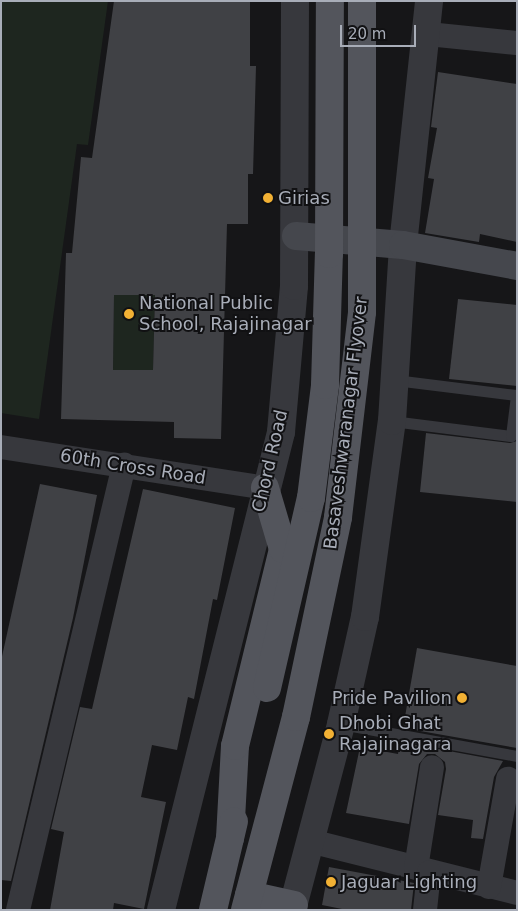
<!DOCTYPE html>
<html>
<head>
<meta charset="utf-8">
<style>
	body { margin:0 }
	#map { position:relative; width:518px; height:911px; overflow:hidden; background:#161618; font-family:"DejaVu Sans",sans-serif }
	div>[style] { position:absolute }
	.green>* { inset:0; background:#1e261f }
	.building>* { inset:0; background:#404145 }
	.service>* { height:11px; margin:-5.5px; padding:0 5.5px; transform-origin:5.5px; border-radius:5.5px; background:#37383d }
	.minor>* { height:24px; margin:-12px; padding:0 12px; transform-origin:12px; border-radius:12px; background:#37383d }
	.tertiary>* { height:28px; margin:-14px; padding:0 14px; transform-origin:14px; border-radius:14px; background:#37383d }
	.secondary>* { height:28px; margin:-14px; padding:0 14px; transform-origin:14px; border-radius:14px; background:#45474d }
	.primary>* { height:28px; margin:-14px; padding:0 14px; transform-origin:14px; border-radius:14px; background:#53555c }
	.primary-bridge>* { height:28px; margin:-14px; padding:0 14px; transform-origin:14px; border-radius:14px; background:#53555c }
	.dots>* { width:14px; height:14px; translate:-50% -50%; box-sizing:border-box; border:2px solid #111113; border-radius:50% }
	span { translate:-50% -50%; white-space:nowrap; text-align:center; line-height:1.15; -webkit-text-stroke:4px #111113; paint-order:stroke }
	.poi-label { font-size:18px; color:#a8adb8 }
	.left { translate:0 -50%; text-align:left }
	.right { translate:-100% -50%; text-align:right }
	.street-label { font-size:18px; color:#a8adb8 }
	.frame { position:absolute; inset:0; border:2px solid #a8adb8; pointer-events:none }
	.scale { position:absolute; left:340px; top:25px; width:76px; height:22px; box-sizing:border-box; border:2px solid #a8adb8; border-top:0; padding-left:6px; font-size:15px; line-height:18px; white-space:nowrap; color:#a8adb8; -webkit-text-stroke:4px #111113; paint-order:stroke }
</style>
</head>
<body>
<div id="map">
	<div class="green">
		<i style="clip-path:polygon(108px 1px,88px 145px,77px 144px,39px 419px,1px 413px,1px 2px)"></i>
		<i style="clip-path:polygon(114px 295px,155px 295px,153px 370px,113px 370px)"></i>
	</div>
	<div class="building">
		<i style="clip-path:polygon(evenodd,114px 1px,250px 1px,250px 66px,256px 66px,253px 174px,248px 174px,248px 224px,227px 224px,221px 439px,174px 438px,174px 422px,61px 419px,66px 253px,72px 253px,81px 157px,92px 158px,114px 1px,114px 295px,155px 295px,153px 370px,113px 370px,114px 295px)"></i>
		<i style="clip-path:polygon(438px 72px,517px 84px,517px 242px,480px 234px,479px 242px,425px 233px,434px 179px,428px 178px,437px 128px,431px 127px)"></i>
		<i style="clip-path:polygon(458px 299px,517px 305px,517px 386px,449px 379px)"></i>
		<i style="clip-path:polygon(426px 433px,510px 443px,517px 441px,517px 502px,420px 492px)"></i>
		<i style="clip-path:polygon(40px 484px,97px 495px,73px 618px,11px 881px,1px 880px,1px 661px)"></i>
		<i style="clip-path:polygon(143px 489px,235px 508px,217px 600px,213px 599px,194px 699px,188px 697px,177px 750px,152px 745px,141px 797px,166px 802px,144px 909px,114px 903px,113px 910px,50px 910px,64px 832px,51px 829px,80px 707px,92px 709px)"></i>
		<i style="clip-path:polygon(417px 648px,517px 666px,517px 748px,403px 728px)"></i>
		<i style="clip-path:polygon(400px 742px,503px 761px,494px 777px,483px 839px,471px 838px,473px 820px,438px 815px,446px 769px,445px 762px,435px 754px,427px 754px,419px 764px,409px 824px,346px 813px,360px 747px,398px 754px)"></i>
		<i style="clip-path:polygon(329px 867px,414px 883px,411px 910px,347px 910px,322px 905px)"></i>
	</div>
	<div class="service">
		<i style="left:392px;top:421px;width:120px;rotate:7.2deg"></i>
		<i style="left:511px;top:436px;width:41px;rotate:-83deg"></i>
		<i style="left:516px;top:395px;width:122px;rotate:-172.9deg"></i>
		<i style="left:341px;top:724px;width:179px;rotate:10.3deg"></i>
	</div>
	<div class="minor">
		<i style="left:428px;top:34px;width:89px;rotate:5.8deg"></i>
		<i style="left:1px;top:447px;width:267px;rotate:8.8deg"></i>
		<i style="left:310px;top:841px;width:213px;rotate:14.1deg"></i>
		<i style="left:416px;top:868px;width:102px;rotate:-81deg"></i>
		<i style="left:489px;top:887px;width:110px;rotate:-80deg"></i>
		<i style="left:18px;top:910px;width:458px;rotate:-76.6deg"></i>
		<i style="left:425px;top:910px;width:38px;rotate:-84deg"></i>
	</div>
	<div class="tertiary">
		<i style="left:161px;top:910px;width:493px;rotate:-75.9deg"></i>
		<i style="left:281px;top:432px;width:147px;rotate:-84.9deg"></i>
		<i style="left:294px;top:286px;width:285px;rotate:-89.8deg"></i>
		<i style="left:292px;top:910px;width:192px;rotate:-75.2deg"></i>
		<i style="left:341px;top:724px;width:110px;rotate:-77.4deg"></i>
		<i style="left:365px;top:617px;width:198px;rotate:-82.2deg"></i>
		<i style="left:392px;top:421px;width:176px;rotate:-86.4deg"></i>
		<i style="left:403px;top:245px;width:245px;rotate:-83.9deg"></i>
	</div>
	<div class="secondary">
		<i style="left:296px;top:236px;width:107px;rotate:4.8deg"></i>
		<i style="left:403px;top:245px;width:116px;rotate:10.4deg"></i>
	</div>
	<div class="primary">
		<i style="left:230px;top:838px;width:92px;rotate:-86.9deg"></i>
		<i style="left:235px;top:746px;width:203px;rotate:-76.3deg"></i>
		<i style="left:283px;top:549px;width:64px;rotate:-106.4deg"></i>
		<i style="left:249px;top:895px;width:46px;rotate:12.5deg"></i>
		<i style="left:213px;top:910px;width:91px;rotate:-76.7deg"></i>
		<i style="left:245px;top:910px;width:200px;rotate:-75.2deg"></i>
	</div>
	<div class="primary-bridge">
		<i style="left:267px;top:688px;width:195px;rotate:-77deg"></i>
		<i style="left:311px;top:498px;width:114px;rotate:-82.9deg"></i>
		<i style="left:325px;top:385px;width:131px;rotate:-88.3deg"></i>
		<i style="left:329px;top:254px;width:253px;rotate:-89.8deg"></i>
		<i style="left:296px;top:717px;width:204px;rotate:-78.1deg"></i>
		<i style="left:338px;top:517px;width:206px;rotate:-83.3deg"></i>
		<i style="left:362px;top:312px;width:311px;rotate:-90deg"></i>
	</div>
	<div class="dots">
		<i style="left:268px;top:198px;background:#f2b134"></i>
		<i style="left:129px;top:314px;background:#f2b134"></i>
		<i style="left:462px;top:698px;background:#f2b134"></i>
		<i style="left:329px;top:734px;background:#f2b134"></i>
		<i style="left:331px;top:882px;background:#f2b134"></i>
	</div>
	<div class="poi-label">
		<span class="left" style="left:278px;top:198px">Girias</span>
		<span class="left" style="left:139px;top:314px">National Public<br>School, Rajajinagar</span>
		<span class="right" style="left:452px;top:698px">Pride Pavilion</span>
		<span class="left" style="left:339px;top:734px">Dhobi Ghat<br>Rajajinagara</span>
		<span class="left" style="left:341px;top:882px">Jaguar Lighting</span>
	</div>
	<div class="street-label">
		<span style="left:346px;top:423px;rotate:-83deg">Basaveshwaranagar Flyover</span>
		<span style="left:270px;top:461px;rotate:-77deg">Chord Road</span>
		<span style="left:133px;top:467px;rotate:9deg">60th Cross Road</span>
	</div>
	<div class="frame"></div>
	<div class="scale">20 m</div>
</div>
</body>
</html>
